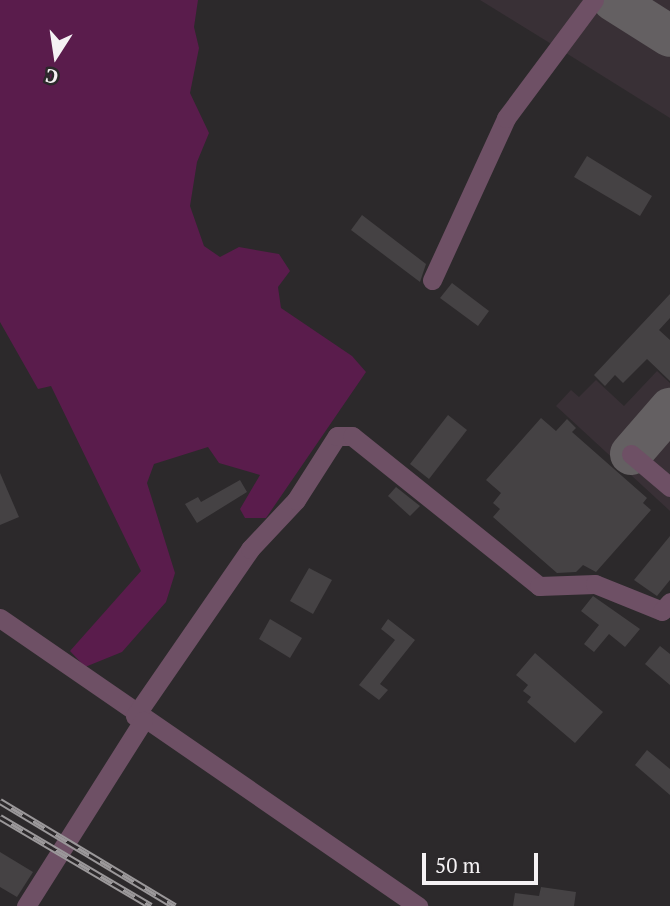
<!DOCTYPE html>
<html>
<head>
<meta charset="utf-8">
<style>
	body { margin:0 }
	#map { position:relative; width:670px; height:906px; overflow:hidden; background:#2c292b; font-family:"PT Serif",serif }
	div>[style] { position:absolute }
	.built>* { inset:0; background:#393036 }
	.green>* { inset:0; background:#5a1c4c }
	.taxiway>* { height:42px; margin:-21px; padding:0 21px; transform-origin:21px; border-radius:21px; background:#646062 }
	.building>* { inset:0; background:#454244 }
	.minor>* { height:19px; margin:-9.5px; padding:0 9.5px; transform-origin:9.5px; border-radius:9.5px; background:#6e5065 }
	.rail>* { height:7px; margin-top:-3.5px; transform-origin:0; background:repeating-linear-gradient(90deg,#2c292b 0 13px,#9b989a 0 26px); box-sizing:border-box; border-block:2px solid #9b989a }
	span { translate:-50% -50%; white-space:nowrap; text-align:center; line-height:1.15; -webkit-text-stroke:5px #2c292b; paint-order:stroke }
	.north { position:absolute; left:21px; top:21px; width:70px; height:70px; -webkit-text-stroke:5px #2c292b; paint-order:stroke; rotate:192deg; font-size:19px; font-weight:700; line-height:28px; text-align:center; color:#f5f2f4 }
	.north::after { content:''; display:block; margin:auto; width:24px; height:32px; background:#f5f2f4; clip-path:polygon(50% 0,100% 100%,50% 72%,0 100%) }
	.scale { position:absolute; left:422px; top:853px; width:116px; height:32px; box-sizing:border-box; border:4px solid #f5f2f4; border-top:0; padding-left:9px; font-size:21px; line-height:24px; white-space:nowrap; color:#f5f2f4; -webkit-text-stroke:5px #2c292b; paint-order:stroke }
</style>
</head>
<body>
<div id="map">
	<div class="built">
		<i style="clip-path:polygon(480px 0,670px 0,670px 118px,574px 58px)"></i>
		<i style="clip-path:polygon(657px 371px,670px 383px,670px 511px,556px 406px,571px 390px,579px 397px,596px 380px,624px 406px)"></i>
	</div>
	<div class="green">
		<i style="clip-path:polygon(0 0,198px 0,194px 27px,199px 48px,190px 93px,209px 133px,197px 162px,190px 206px,204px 246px,220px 257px,239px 247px,279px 254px,290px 271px,278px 287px,281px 308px,352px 356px,366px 372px,266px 518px,245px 518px,240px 509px,260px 475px,219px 463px,208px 447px,154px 464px,147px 483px,175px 573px,166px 602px,122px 652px,85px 667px,70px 651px,141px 571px,51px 386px,38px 389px,0 322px)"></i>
	</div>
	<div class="taxiway">
		<i style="left:613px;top:0;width:67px;rotate:32.3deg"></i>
		<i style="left:631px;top:454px;width:60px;rotate:-49.1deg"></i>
	</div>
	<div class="building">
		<i style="clip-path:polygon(587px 156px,652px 196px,640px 216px,574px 177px)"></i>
		<i style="clip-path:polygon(362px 215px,426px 264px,420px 282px,351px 230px)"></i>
		<i style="clip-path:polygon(452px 283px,489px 311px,478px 326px,440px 298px)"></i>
		<i style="clip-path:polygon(670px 294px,670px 318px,659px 330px,670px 340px,670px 381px,647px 359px,623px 383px,615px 375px,605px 386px,594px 375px)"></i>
		<i style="clip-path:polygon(448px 415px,467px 430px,429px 479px,410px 464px)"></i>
		<i style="clip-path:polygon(541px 418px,556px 431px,567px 419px,576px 428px,572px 432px,647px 498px,643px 503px,651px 510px,596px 572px,583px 565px,576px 572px,557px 573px,493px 517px,500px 509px,493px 503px,501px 493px,486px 480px)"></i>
		<i style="clip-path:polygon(0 473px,19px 517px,0 525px)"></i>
		<i style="clip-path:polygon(240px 480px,247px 492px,197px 523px,185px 504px,198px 497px,201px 502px)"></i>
		<i style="clip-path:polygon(396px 487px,420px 506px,410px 516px,388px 496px)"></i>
		<i style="clip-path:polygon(670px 536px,670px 580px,657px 596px,634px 580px)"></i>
		<i style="clip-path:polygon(309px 568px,332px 580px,313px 614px,290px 601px)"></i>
		<i style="clip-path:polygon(593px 596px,640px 629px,625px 647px,609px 634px,594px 652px,584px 644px,599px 625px,581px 611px)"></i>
		<i style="clip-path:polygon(270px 619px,302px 638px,290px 658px,259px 639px)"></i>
		<i style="clip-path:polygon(388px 619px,415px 640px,380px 684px,388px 690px,379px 700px,359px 685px,395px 640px,381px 629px)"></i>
		<i style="clip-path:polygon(660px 646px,670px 654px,670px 685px,645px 664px)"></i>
		<i style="clip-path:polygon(535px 653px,603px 712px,575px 743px,527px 702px,531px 697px,523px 691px,528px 685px,516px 675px)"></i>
		<i style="clip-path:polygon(647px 750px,670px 769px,670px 795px,635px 765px)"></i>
		<i style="clip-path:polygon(0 852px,33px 872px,17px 897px,0 887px)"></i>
		<i style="clip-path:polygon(541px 887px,576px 892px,574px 906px,513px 906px,515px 893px,539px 896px)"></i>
	</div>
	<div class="minor">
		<i style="left:432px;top:280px;width:178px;rotate:-65.4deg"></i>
		<i style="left:506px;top:118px;width:147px;rotate:-53.3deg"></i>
		<i style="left:631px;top:454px;width:51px;rotate:40.2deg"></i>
		<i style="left:0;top:618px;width:508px;rotate:34.57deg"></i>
		<i style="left:135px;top:716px;width:203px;rotate:-55.4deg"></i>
		<i style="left:250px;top:549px;width:67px;rotate:-46.8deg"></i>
		<i style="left:296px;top:500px;width:76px;rotate:-57.4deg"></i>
		<i style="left:337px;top:436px;width:15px"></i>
		<i style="left:352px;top:436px;width:240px;rotate:38.7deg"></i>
		<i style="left:539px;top:586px;width:56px;rotate:-2deg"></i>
		<i style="left:595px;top:584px;width:72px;rotate:21.9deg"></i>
		<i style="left:662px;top:611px;width:12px;rotate:-48deg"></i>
		<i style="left:26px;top:906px;width:219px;rotate:-57.7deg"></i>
	</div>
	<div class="rail">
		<i style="left:0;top:801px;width:204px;rotate:31deg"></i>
		<i style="left:0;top:817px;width:175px;rotate:30.5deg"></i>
	</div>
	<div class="north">С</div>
	<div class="scale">50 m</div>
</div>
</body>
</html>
